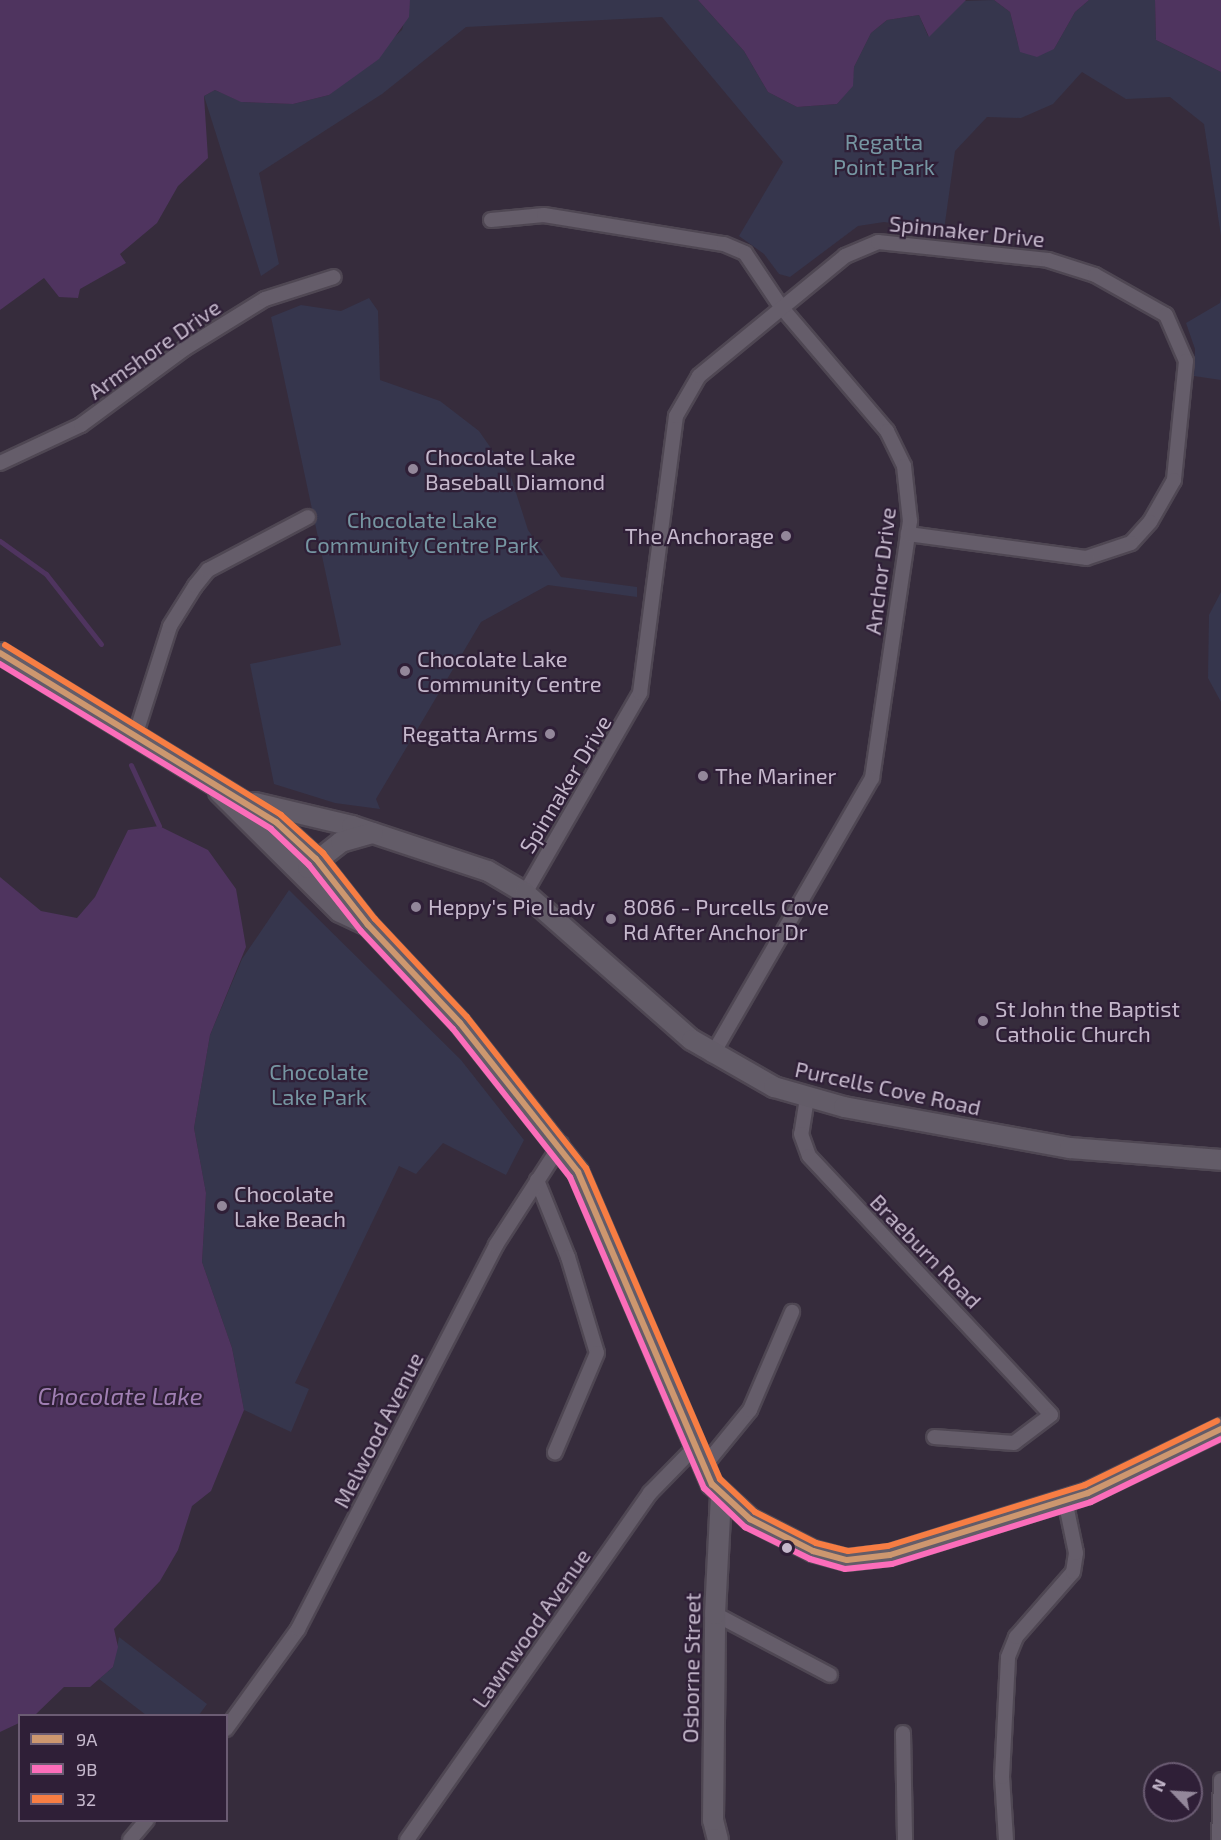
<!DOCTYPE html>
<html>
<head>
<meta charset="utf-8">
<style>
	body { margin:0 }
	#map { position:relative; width:1221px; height:1840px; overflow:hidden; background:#362c3c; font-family:"Exo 2",sans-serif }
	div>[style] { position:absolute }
	.green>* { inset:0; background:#36364d }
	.water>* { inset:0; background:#4f345f }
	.stream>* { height:5px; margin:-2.5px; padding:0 2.5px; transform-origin:2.5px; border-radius:2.5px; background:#4f345f }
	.roads { filter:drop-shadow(2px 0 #4f4753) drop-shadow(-2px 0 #4f4753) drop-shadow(0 2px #4f4753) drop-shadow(0 -2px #4f4753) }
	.street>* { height:14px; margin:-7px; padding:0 7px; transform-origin:7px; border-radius:7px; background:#655d6a }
	.secondary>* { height:20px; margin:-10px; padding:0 10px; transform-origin:10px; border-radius:10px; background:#635c68 }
	.bus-1>* { height:6px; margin:-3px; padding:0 3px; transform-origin:3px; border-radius:3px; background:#cd976f }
	.bus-2>* { height:6px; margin:-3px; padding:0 3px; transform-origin:3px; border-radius:3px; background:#fb6dba }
	.bus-3>* { height:6px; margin:-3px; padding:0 3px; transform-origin:3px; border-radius:3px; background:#f77d43 }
	.dots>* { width:16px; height:16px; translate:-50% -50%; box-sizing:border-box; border:3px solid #2f1f37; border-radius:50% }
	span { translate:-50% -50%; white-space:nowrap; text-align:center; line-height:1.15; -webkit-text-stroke:4.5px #2f1f37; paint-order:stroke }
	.park-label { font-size:22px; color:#7696a2 }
	.street-label { font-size:22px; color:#c5b8cc }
	.poi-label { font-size:22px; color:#c5b8cc }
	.left { translate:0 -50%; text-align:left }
	.right { translate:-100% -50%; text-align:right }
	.water-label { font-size:24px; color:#a07fb3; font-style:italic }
	.legend { position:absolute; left:18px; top:1714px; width:210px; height:108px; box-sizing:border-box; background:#2f1f37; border:2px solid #6b5c73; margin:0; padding:8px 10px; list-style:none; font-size:18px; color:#c5b8cc }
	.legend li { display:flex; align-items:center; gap:12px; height:30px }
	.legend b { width:30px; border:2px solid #6b5c73 }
	.north { position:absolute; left:1143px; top:1762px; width:60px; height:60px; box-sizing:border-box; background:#2f1f37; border:2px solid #6b5c73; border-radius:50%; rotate:295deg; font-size:16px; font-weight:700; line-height:24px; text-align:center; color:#c5b8cc }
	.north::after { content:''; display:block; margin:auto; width:21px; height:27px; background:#93879a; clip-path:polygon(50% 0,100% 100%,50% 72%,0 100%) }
</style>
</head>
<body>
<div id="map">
	<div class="green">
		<i style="clip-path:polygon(410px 0,698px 0,744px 51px,768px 92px,797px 107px,837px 104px,852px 86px,854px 67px,871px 33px,887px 20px,919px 15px,928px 36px,964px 1px,994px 0,1010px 12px,1018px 44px,1054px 49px,1075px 12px,1089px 0,1155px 0,1156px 40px,1221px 72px,1221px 236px,1204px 124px,1170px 97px,1126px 99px,1082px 72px,1053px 104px,1021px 118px,987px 117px,955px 151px,944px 230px,884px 222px,858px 226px,790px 277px,779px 274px,764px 254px,739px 236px,783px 162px,662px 17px,466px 27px,382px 94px,259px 173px,279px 264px,261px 276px,204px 96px,215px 90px,242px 102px,293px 104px,329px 95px,402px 30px)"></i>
		<i style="clip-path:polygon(1221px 295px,1221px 380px,1194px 376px,1195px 349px,1186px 323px,1220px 303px)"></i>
		<i style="clip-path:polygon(369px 298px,378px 311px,380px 380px,440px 401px,479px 431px,511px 477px,528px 530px,561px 577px,637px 587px,637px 597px,548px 585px,481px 622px,376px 799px,380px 809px,335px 803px,274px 784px,250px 664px,341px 645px,271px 317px,301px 305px,341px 311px)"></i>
		<i style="clip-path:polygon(1221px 592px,1221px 702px,1208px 678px,1209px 615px)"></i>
		<i style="clip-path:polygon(289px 890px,461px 1060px,524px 1140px,506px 1175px,443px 1143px,416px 1174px,399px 1166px,295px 1383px,309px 1389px,291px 1432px,244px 1410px,232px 1348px,202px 1262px,206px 1193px,194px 1128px,210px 1035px,242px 959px)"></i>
		<i style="clip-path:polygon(119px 1637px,207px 1704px,199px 1715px,146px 1715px,99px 1679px,113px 1667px)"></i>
	</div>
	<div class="water">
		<i style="clip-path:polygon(0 0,410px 0,409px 17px,379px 59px,329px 95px,293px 104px,241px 102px,215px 90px,204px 96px,208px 158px,178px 186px,157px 223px,120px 254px,126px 263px,80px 289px,78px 298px,59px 297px,44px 278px,0 310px)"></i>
		<i style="clip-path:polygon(698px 0,966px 0,929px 37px,919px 15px,887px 20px,871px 33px,854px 67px,853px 86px,837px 104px,797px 107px,768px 92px,744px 51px)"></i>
		<i style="clip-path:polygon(994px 0,1089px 0,1075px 12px,1054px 49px,1037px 57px,1020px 52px,1010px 12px)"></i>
		<i style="clip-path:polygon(1155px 0,1221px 0,1221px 72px,1156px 40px)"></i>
		<i style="clip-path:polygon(159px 826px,208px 850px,236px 889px,246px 947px,210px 1035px,194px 1128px,206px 1193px,202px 1262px,232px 1348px,244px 1410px,211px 1491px,192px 1506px,178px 1550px,160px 1581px,114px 1629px,118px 1647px,113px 1667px,90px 1687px,64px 1687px,35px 1715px,20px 1716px,19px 1723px,0 1732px,0 877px,41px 911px,77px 918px,95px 897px,128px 830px)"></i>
	</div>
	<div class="stream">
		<i style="left:0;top:541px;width:57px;rotate:35.7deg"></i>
		<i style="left:46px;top:574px;width:89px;rotate:51.8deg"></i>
		<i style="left:131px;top:765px;width:67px;rotate:65.3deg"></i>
	</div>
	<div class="roads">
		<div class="street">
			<i style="left:491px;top:220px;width:53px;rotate:-5.4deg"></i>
			<i style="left:544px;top:215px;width:182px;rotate:9.2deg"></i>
			<i style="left:724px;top:244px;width:23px;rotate:23deg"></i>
			<i style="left:745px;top:253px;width:66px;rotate:56.1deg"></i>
			<i style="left:782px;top:308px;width:162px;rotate:49.5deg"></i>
			<i style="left:887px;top:431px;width:39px;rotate:64deg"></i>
			<i style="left:904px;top:466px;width:55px;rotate:83.8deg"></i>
			<i style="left:910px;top:521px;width:260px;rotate:98.4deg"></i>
			<i style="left:872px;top:778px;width:320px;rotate:120deg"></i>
			<i style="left:0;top:463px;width:89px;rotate:-25.1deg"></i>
			<i style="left:81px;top:425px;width:128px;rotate:-36.4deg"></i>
			<i style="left:184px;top:349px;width:95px;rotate:-31.7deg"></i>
			<i style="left:265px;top:299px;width:72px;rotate:-17.7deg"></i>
			<i style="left:135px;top:736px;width:115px;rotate:-72.3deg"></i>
			<i style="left:170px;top:626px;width:47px;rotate:-58deg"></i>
			<i style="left:195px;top:586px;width:21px;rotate:-51deg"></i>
			<i style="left:208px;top:570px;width:113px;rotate:-27.9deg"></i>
			<i style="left:525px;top:893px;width:231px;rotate:-60.1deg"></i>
			<i style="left:640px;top:693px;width:279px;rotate:-82.6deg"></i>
			<i style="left:676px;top:416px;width:46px;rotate:-60.1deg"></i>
			<i style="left:699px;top:376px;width:189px;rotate:-39.4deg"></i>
			<i style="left:845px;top:256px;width:36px;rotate:-23deg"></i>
			<i style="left:878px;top:242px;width:171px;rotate:6deg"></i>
			<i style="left:1048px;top:260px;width:49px;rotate:17.7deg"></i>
			<i style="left:1095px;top:275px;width:81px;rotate:29.4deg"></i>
			<i style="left:1166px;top:315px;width:50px;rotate:66.5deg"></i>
			<i style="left:1186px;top:361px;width:120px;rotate:95.8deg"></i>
			<i style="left:1174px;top:480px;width:48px;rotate:119.7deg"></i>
			<i style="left:1150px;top:522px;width:28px;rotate:132deg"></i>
			<i style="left:1131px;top:543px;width:47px;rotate:161.6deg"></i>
			<i style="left:1086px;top:558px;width:180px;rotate:-172.3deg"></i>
			<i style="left:807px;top:1098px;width:36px;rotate:99deg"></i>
			<i style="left:801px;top:1134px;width:23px;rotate:70deg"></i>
			<i style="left:809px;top:1156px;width:354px;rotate:46.9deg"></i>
			<i style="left:1051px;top:1415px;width:46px;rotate:142.9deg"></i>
			<i style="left:1014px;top:1443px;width:80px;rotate:-175.7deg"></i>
			<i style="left:537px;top:1180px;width:83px;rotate:68.1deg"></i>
			<i style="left:568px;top:1257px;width:100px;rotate:73.2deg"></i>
			<i style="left:597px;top:1353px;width:108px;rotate:113deg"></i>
			<i style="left:705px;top:1465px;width:71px;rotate:-50.7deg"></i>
			<i style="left:750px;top:1410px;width:107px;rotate:-66.8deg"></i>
			<i style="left:715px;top:1614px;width:130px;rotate:27.9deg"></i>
			<i style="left:226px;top:1729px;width:123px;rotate:-54.2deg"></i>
			<i style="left:298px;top:1629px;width:432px;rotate:-62.7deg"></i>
			<i style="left:496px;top:1245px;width:120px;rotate:-57.2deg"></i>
			<i style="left:903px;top:1733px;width:107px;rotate:88.9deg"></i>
			<i style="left:130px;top:1840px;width:26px;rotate:-50deg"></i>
			<i style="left:407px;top:1840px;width:424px;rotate:-55deg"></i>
			<i style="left:650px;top:1493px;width:67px;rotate:-45.6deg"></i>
			<i style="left:1006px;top:1840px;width:63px;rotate:-93.6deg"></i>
			<i style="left:1002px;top:1777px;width:120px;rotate:-87.1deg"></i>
			<i style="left:1008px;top:1657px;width:22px;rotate:-68deg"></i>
			<i style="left:1016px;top:1637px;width:86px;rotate:-48.8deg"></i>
			<i style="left:1073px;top:1572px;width:19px;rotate:-81deg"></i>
			<i style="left:1076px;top:1553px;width:54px;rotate:-101.7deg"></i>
			<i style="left:1219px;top:1840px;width:60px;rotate:-88.1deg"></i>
		</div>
		<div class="secondary">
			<i style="left:0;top:653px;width:324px;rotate:31.5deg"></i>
			<i style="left:276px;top:822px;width:54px;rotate:42.8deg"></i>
			<i style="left:316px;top:859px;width:84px;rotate:51.8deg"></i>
			<i style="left:368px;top:925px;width:134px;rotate:46.8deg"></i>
			<i style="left:460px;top:1023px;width:190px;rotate:51.6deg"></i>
			<i style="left:578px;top:1172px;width:340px;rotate:66.8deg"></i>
			<i style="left:712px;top:1484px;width:52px;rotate:42.6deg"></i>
			<i style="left:750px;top:1519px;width:71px;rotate:26.9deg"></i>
			<i style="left:813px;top:1551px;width:35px;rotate:15deg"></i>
			<i style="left:847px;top:1560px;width:43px;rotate:-6.6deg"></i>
			<i style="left:890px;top:1555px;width:207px;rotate:-17.4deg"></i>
			<i style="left:1088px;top:1493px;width:148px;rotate:-25.7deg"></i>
			<i style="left:219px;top:792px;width:170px;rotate:44.8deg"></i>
			<i style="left:340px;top:912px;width:31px;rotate:25deg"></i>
			<i style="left:255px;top:803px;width:100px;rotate:13.3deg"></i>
			<i style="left:352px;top:826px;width:143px;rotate:18.3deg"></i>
			<i style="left:488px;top:871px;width:43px;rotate:30.7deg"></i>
			<i style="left:525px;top:893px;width:222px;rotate:41.4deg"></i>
			<i style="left:692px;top:1040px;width:95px;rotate:29.8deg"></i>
			<i style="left:774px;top:1087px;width:73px;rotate:15.9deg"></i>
			<i style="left:844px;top:1107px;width:230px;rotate:10.3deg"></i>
			<i style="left:1070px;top:1148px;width:151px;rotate:4.5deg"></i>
			<i style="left:308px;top:868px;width:42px;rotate:-38.2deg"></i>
			<i style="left:341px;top:842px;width:33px;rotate:-16deg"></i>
			<i style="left:718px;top:1840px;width:21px;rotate:-104deg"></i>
			<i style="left:713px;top:1820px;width:206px;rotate:-89.4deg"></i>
			<i style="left:715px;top:1614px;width:118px;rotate:-87.1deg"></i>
		</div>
	</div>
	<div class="bus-1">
		<i style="left:0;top:653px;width:324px;rotate:31.5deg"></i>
		<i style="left:276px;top:822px;width:54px;rotate:42.8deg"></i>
		<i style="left:316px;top:859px;width:84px;rotate:51.8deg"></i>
		<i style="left:368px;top:925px;width:134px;rotate:46.8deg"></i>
		<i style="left:460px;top:1023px;width:190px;rotate:51.6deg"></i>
		<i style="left:578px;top:1172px;width:340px;rotate:66.8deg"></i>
		<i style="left:712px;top:1484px;width:52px;rotate:42.6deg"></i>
		<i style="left:750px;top:1519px;width:71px;rotate:26.9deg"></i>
		<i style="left:813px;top:1551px;width:35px;rotate:15deg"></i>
		<i style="left:847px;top:1560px;width:43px;rotate:-6.6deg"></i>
		<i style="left:890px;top:1555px;width:207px;rotate:-17.4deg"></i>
		<i style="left:1088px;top:1493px;width:148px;rotate:-25.7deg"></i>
	</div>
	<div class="bus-2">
		<i style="left:0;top:664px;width:317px;rotate:31.3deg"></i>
		<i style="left:271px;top:829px;width:52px;rotate:43.5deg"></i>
		<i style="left:309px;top:865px;width:84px;rotate:51.8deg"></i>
		<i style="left:361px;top:931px;width:134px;rotate:46.8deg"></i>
		<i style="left:453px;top:1029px;width:189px;rotate:51.7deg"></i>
		<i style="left:570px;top:1177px;width:339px;rotate:66.7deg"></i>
		<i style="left:704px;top:1488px;width:57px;rotate:43.6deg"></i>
		<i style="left:745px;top:1527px;width:72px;rotate:26.2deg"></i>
		<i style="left:810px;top:1559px;width:36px;rotate:16deg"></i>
		<i style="left:845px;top:1569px;width:47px;rotate:-6.1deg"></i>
		<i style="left:892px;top:1564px;width:208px;rotate:-17.3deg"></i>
		<i style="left:1091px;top:1502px;width:144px;rotate:-25.9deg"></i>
	</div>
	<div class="bus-3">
		<i style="left:5px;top:645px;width:324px;rotate:31.6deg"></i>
		<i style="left:281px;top:815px;width:57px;rotate:42.1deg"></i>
		<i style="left:323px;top:853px;width:84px;rotate:51.8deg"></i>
		<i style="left:375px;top:919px;width:134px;rotate:46.8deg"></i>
		<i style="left:467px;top:1017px;width:192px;rotate:51.8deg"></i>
		<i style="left:586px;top:1168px;width:339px;rotate:66.7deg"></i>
		<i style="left:720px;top:1479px;width:48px;rotate:43.3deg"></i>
		<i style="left:755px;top:1512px;width:68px;rotate:26.9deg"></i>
		<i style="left:816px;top:1543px;width:33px;rotate:14deg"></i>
		<i style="left:848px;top:1551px;width:40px;rotate:-7.1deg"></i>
		<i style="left:888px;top:1546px;width:206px;rotate:-17.2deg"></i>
		<i style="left:1085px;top:1485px;width:147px;rotate:-25.9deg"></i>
	</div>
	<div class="dots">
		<i style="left:413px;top:469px;background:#93879a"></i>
		<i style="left:786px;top:536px;background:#93879a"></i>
		<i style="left:405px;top:671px;background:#93879a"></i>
		<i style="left:550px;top:734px;background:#93879a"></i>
		<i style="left:703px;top:776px;background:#93879a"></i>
		<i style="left:416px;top:907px;background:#93879a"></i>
		<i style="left:611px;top:919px;background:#93879a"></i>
		<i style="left:983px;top:1021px;background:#93879a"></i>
		<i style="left:222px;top:1206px;background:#93879a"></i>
		<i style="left:787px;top:1548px;background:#c5b8cc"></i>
	</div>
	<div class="park-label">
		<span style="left:884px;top:154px">Regatta<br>Point Park</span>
		<span style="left:422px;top:532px">Chocolate Lake<br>Community Centre Park</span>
		<span style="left:319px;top:1084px">Chocolate<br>Lake Park</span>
	</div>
	<div class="street-label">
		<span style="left:967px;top:231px;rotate:6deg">Spinnaker Drive</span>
		<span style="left:154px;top:349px;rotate:-35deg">Armshore Drive</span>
		<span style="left:880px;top:571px;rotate:-83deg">Anchor Drive</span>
		<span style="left:565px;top:784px;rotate:-59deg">Spinnaker Drive</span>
		<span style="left:888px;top:1088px;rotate:12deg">Purcells Cove Road</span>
		<span style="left:926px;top:1251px;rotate:46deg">Braeburn Road</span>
		<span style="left:378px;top:1430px;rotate:-63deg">Melwood Avenue</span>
		<span style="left:531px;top:1628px;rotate:-55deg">Lawnwood Avenue</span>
		<span style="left:691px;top:1668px;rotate:-89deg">Osborne Street</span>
	</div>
	<div class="poi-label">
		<span class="left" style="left:425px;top:469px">Chocolate Lake<br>Baseball Diamond</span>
		<span class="right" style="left:774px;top:536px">The Anchorage</span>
		<span class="left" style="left:417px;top:671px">Chocolate Lake<br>Community Centre</span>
		<span class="right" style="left:538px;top:734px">Regatta Arms</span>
		<span class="left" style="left:715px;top:776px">The Mariner</span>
		<span class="left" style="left:623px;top:919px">8086 - Purcells Cove<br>Rd After Anchor Dr</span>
		<span class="left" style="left:428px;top:907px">Heppy's Pie Lady</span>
		<span class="left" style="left:995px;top:1021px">St John the Baptist<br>Catholic Church</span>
		<span class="left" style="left:234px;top:1206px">Chocolate<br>Lake Beach</span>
	</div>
	<div class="water-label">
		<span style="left:120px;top:1396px">Chocolate Lake</span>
	</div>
	<ul class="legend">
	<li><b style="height:8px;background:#cd976f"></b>9A</li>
	<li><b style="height:8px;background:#fb6dba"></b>9B</li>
	<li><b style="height:8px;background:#f77d43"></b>32</li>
	</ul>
	<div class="north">N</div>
</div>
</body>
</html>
